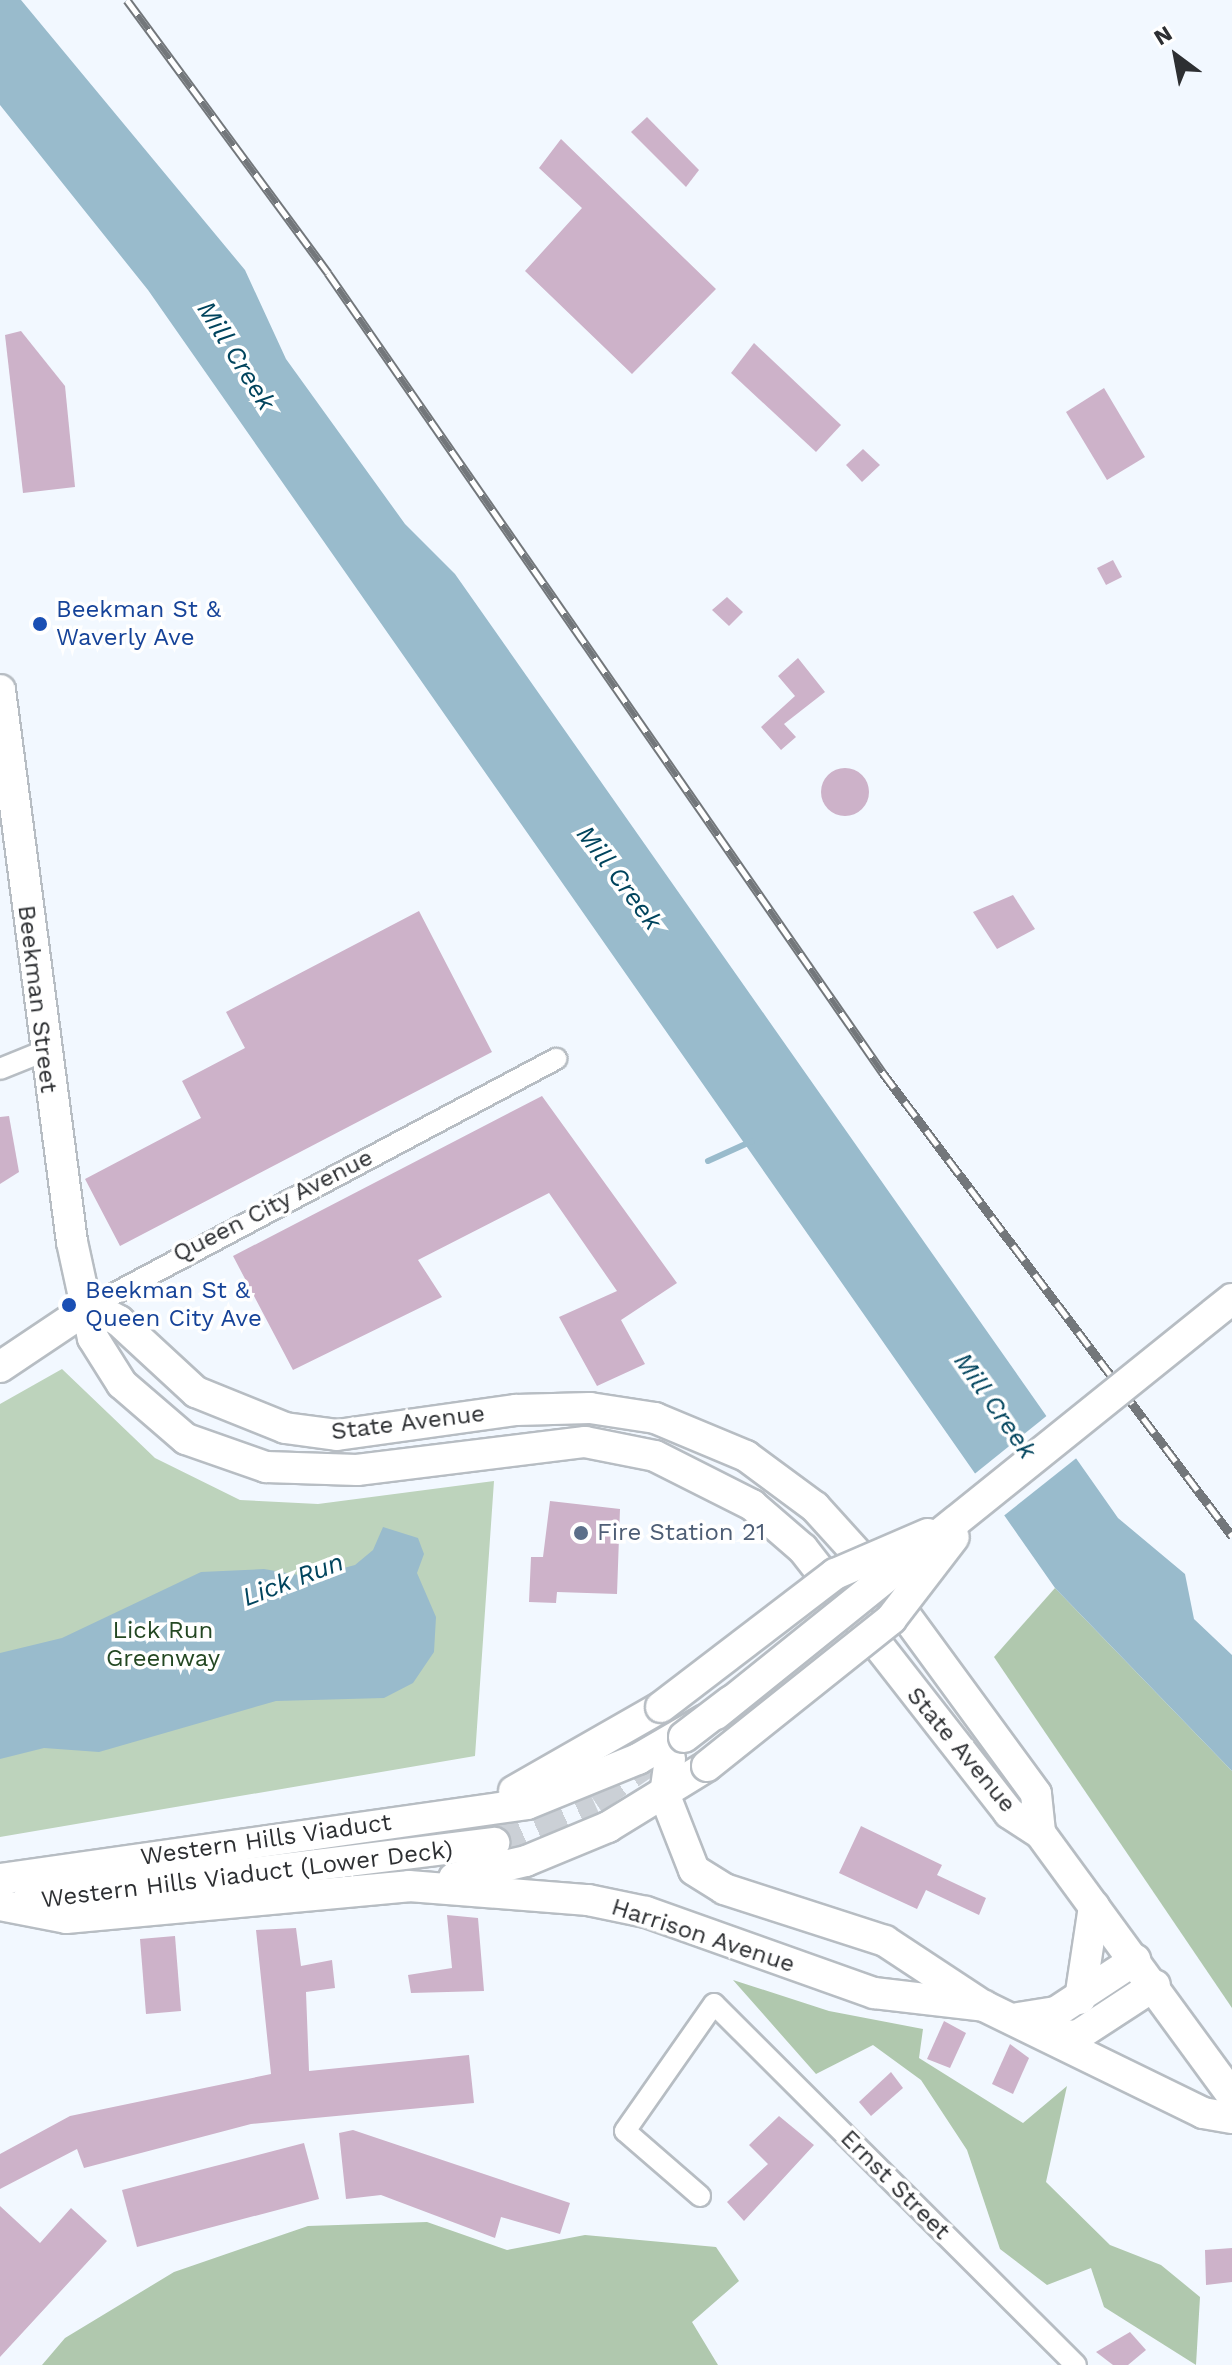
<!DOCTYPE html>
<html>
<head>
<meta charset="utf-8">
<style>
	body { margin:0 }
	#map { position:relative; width:1232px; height:2365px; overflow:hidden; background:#f2f8ff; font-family:"Work Sans",sans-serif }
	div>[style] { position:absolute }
	.green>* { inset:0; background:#bdd3bc }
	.forest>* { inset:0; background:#b0c8ae }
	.water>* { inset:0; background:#9bc }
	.pier>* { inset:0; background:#f2f8ff }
	.stream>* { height:6px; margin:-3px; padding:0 3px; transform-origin:3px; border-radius:3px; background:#9bc }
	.building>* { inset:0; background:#cdb2c9 }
	.round { border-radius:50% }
	.secondary-tunnel>* { height:30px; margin-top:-15px; transform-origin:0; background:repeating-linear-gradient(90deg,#cbd0d6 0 30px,transparent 0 45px) }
	.roads { filter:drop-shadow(2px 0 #b7bdc3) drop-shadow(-2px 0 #b7bdc3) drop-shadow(0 2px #b7bdc3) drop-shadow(0 -2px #b7bdc3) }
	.street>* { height:20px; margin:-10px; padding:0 10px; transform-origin:10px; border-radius:10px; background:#fff }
	.secondary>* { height:30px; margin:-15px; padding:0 15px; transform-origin:15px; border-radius:15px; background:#fff }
	.rail>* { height:9px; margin-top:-4.5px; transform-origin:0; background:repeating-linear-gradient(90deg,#fff 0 18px,#73777b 0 36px); box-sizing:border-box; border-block:2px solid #73777b }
	.bridges { filter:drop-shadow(2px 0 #b7bdc3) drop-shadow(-2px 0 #b7bdc3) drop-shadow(0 2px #b7bdc3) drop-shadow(0 -2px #b7bdc3) }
	.secondary-bridge>* { height:30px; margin:-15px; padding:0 15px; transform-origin:15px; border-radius:15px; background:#fff }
	.dots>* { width:22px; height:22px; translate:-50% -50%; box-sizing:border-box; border:4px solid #fff; border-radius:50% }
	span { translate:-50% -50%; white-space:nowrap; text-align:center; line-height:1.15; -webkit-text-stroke:7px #fff; paint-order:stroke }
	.transit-label { font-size:24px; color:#164399 }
	.left { translate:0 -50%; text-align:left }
	.street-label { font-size:24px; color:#2d2f32 }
	.service-label { font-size:24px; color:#4e5e75 }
	.park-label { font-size:24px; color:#244823 }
	.water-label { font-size:26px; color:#00445d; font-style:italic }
	.north { position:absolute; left:1136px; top:16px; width:80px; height:80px; -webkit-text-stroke:6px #fff; paint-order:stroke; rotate:328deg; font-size:22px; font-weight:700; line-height:32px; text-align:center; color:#2d2f32 }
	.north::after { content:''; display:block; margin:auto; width:28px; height:36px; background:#2d2f32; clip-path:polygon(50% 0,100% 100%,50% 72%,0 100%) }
</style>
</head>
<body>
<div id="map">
	<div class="green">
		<i style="clip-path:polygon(62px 1369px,155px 1458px,240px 1500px,318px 1504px,494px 1481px,475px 1756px,0 1837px,0 1404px)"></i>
	</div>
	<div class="forest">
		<i style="clip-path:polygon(1055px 1588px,1232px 1771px,1232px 2008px,994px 1657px)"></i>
		<i style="clip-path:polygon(733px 1980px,829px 2011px,923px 2029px,919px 2058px,1023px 2123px,1067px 2086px,1046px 2182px,1110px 2245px,1161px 2265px,1200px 2297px,1196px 2365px,1104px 2307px,1091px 2268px,1047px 2285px,1000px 2249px,967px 2150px,921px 2080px,873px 2045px,816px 2074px)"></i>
		<i style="clip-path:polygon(427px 2222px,507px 2250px,585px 2235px,716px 2247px,739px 2281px,692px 2322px,718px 2365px,42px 2365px,65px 2338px,174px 2272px,308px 2226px)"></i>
	</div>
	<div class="water">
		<i style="clip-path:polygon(0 0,21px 0,245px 270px,286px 359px,405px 524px,455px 574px,1118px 1518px,1185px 1574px,1194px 1619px,1232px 1655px,1232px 1771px,1055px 1588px,148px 290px,0 105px)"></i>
		<i style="clip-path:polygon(383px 1527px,418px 1538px,424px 1554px,417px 1573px,436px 1617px,434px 1652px,413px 1683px,384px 1698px,276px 1701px,99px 1752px,44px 1748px,0 1759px,0 1653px,62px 1638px,201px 1572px,264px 1569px,310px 1577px,355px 1565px,373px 1550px)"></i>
	</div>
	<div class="pier">
		<i style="clip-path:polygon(1049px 1414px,1079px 1456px,1001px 1518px,972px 1476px)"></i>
	</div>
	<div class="stream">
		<i style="left:708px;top:1161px;width:48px;rotate:-24.4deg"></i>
	</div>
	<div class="building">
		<i style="clip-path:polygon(647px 117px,699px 170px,686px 187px,631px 132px)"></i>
		<i style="clip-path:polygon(561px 139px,716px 289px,632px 374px,525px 271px,582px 208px,539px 168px)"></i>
		<i style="clip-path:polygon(21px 331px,65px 386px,75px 487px,23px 493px,5px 335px)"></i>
		<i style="clip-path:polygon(754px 343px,841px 425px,816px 452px,731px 373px)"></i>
		<i style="clip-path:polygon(1104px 388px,1145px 457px,1107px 480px,1066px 412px)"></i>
		<i style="clip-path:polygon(863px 449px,880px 465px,862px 482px,846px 465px)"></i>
		<i style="clip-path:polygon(1113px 560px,1122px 577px,1106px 585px,1097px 568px)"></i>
		<i style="clip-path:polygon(727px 597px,743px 612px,729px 626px,712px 610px)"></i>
		<i style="clip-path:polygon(798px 658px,825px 692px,784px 724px,796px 737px,781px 750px,761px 727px,795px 696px,778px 676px)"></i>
		<i class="round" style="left:821px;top:768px;width:48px;height:48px"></i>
		<i style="clip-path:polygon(1013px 895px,1035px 929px,997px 949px,973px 912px)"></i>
		<i style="clip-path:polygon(419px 911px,492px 1052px,120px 1246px,85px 1179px,201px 1118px,182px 1081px,245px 1048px,226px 1012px)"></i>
		<i style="clip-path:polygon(542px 1096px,677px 1283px,621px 1320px,645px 1364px,597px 1386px,559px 1317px,617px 1291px,549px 1193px,418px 1260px,442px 1297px,293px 1370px,233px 1256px)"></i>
		<i style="clip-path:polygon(9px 1116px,19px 1172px,0 1184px,0 1117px)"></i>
		<i style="clip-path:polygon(550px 1501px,620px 1509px,617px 1594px,557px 1592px,556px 1603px,529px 1602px,531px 1557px,543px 1557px)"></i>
		<i style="clip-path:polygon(861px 1826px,942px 1865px,937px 1875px,986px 1898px,979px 1915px,926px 1890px,917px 1909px,839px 1873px)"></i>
		<i style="clip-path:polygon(447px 1915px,478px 1918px,484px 1991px,411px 1993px,408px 1975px,452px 1968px)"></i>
		<i style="clip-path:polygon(296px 1928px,301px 1966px,332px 1960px,335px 1988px,306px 1992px,309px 2071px,469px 2055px,474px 2103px,251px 2124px,84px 2168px,77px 2149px,0 2189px,0 2154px,70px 2116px,271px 2074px,256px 1930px)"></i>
		<i style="clip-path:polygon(175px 1936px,181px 2011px,146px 2014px,140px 1939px)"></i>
		<i style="clip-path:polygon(944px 2021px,966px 2033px,950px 2068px,927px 2059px)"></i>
		<i style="clip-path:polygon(1010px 2044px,1029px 2058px,1013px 2094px,992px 2084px)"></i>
		<i style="clip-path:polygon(891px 2072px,903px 2088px,871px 2116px,859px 2102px)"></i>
		<i style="clip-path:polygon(779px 2116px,814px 2145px,744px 2221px,727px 2202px,768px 2164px,749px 2145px)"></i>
		<i style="clip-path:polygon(353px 2130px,570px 2203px,560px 2234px,501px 2217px,495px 2238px,381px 2195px,346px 2199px,339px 2133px)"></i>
		<i style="clip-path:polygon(304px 2143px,319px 2199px,137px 2247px,122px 2190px)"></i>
		<i style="clip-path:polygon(0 2206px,40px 2243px,71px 2208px,107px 2241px,0 2357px)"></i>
		<i style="clip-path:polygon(1232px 2248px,1232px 2282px,1206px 2285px,1205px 2250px)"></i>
		<i style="clip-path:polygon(1130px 2332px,1146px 2350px,1128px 2365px,1113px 2365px,1096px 2352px)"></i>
	</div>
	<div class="secondary-tunnel">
		<i style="left:494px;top:1843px;width:108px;rotate:-24deg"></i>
		<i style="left:593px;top:1799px;width:64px;rotate:-34.2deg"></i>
	</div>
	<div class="roads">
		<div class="street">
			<i style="left:0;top:1069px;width:45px;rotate:-22deg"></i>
			<i style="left:91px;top:1306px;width:527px;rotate:-27.98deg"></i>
			<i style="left:700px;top:2196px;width:99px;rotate:-139.1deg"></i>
			<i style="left:625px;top:2131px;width:155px;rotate:-55deg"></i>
			<i style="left:714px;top:2004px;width:511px;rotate:44.92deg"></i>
		</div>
		<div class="secondary">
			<i style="left:0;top:690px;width:557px;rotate:82.57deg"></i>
			<i style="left:72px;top:1242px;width:98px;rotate:77.7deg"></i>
			<i style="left:93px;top:1338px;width:54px;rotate:57.8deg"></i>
			<i style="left:122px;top:1384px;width:84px;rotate:40.7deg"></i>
			<i style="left:186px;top:1439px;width:85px;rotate:19.3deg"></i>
			<i style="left:266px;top:1467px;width:91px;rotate:1.9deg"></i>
			<i style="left:357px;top:1470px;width:230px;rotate:-7deg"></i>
			<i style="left:585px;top:1442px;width:71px;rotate:11.3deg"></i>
			<i style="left:655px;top:1456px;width:109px;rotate:26.8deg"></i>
			<i style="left:752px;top:1505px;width:67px;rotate:40.8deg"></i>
			<i style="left:803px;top:1549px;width:335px;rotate:52deg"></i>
			<i style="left:1009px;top:1813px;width:37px;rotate:33deg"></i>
			<i style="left:1040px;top:1833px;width:325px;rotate:53.8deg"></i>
			<i style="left:91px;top:1306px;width:32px;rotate:28deg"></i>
			<i style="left:119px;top:1321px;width:105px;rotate:42.7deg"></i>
			<i style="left:196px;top:1392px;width:96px;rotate:22deg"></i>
			<i style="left:285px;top:1428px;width:52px;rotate:7.7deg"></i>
			<i style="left:337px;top:1435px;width:181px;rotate:-8deg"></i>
			<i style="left:516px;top:1410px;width:74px;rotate:-1.5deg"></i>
			<i style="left:590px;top:1408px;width:66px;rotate:8.7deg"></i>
			<i style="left:655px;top:1418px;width:99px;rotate:22.7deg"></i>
			<i style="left:746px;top:1456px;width:86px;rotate:36.5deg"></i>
			<i style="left:815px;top:1507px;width:86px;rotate:47.8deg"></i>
			<i style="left:873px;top:1571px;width:276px;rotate:53.8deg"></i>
			<i style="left:1036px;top:1794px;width:39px;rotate:84deg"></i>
			<i style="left:0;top:1367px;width:110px;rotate:-33.8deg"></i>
			<i style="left:670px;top:1759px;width:37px;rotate:98deg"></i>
			<i style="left:665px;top:1796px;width:79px;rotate:68.6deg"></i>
			<i style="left:694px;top:1870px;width:36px;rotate:32deg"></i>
			<i style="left:724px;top:1889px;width:169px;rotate:17.9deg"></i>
			<i style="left:885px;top:1941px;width:113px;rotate:33.4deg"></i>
			<i style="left:514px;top:1791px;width:169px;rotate:-29.7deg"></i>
			<i style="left:454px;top:1878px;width:74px;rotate:-13.3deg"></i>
			<i style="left:526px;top:1861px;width:89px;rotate:-22.5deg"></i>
			<i style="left:608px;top:1827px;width:116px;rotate:-31.6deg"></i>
			<i style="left:0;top:1879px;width:532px;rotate:-8.1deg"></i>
			<i style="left:527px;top:1804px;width:120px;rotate:-22.1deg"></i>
			<i style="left:638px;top:1759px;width:78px;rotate:-30.2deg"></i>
			<i style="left:27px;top:1901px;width:471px;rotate:-7.1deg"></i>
			<i style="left:0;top:1905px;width:67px;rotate:11.1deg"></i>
			<i style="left:66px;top:1918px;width:344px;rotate:-5.3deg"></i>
			<i style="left:409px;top:1886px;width:180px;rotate:4.5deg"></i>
			<i style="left:588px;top:1900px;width:59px;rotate:11.7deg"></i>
			<i style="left:646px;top:1912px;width:242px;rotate:19.6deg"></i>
			<i style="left:874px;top:1993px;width:111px;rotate:6.7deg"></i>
			<i style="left:984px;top:2006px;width:244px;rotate:26deg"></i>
			<i style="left:1203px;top:2113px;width:29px;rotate:10deg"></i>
			<i style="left:1080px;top:1999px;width:94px;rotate:-81.4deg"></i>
			<i style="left:1018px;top:2018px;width:38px;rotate:-9deg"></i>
			<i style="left:1056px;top:2012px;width:95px;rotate:-33.4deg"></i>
			<i style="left:1053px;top:2035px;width:24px;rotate:2deg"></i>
			<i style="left:1077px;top:2036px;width:93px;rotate:-33.2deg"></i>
		</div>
	</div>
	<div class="rail">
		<i style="left:127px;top:0;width:339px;rotate:53.6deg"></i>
		<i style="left:328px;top:273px;width:974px;rotate:55.25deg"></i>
		<i style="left:883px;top:1073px;width:580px;rotate:52.99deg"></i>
	</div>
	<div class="bridges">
		<div class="secondary-bridge">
			<i style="left:661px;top:1707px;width:219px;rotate:-37.4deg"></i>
			<i style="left:835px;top:1574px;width:101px;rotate:-23.3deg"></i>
			<i style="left:716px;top:1714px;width:662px;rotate:-38.81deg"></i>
			<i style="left:684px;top:1737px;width:59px;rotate:-37.5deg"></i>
			<i style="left:707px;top:1766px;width:236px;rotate:-38.6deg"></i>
			<i style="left:891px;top:1619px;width:103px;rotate:-52.5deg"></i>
		</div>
	</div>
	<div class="dots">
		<i style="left:40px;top:624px;background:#1a4fb4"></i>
		<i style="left:69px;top:1305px;background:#1a4fb4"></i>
		<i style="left:581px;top:1533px;background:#5c6f8a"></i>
	</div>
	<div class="transit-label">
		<span class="left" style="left:56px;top:624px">Beekman St &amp;<br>Waverly Ave</span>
		<span class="left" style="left:85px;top:1305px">Beekman St &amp;<br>Queen City Ave</span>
	</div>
	<div class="street-label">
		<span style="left:37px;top:999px;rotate:83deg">Beekman Street</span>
		<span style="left:273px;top:1206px;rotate:-27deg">Queen City Avenue</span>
		<span style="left:408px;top:1423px;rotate:-7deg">State Avenue</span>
		<span style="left:961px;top:1750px;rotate:50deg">State Avenue</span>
		<span style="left:266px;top:1840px;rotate:-8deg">Western Hills Viaduct</span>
		<span style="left:247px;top:1875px;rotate:-7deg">Western Hills Viaduct (Lower Deck)</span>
		<span style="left:703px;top:1936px;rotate:18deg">Harrison Avenue</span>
		<span style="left:895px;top:2185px;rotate:45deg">Ernst Street</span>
	</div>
	<div class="service-label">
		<span class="left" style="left:597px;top:1533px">Fire Station 21</span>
	</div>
	<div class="park-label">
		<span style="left:163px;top:1645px">Lick Run<br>Greenway</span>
	</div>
	<div class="water-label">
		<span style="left:236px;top:356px;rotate:58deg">Mill Creek</span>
		<span style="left:619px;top:878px;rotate:53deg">Mill Creek</span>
		<span style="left:995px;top:1406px;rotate:55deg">Mill Creek</span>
		<span style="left:293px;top:1580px;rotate:-21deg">Lick Run</span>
	</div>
	<div class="north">N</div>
</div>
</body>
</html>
